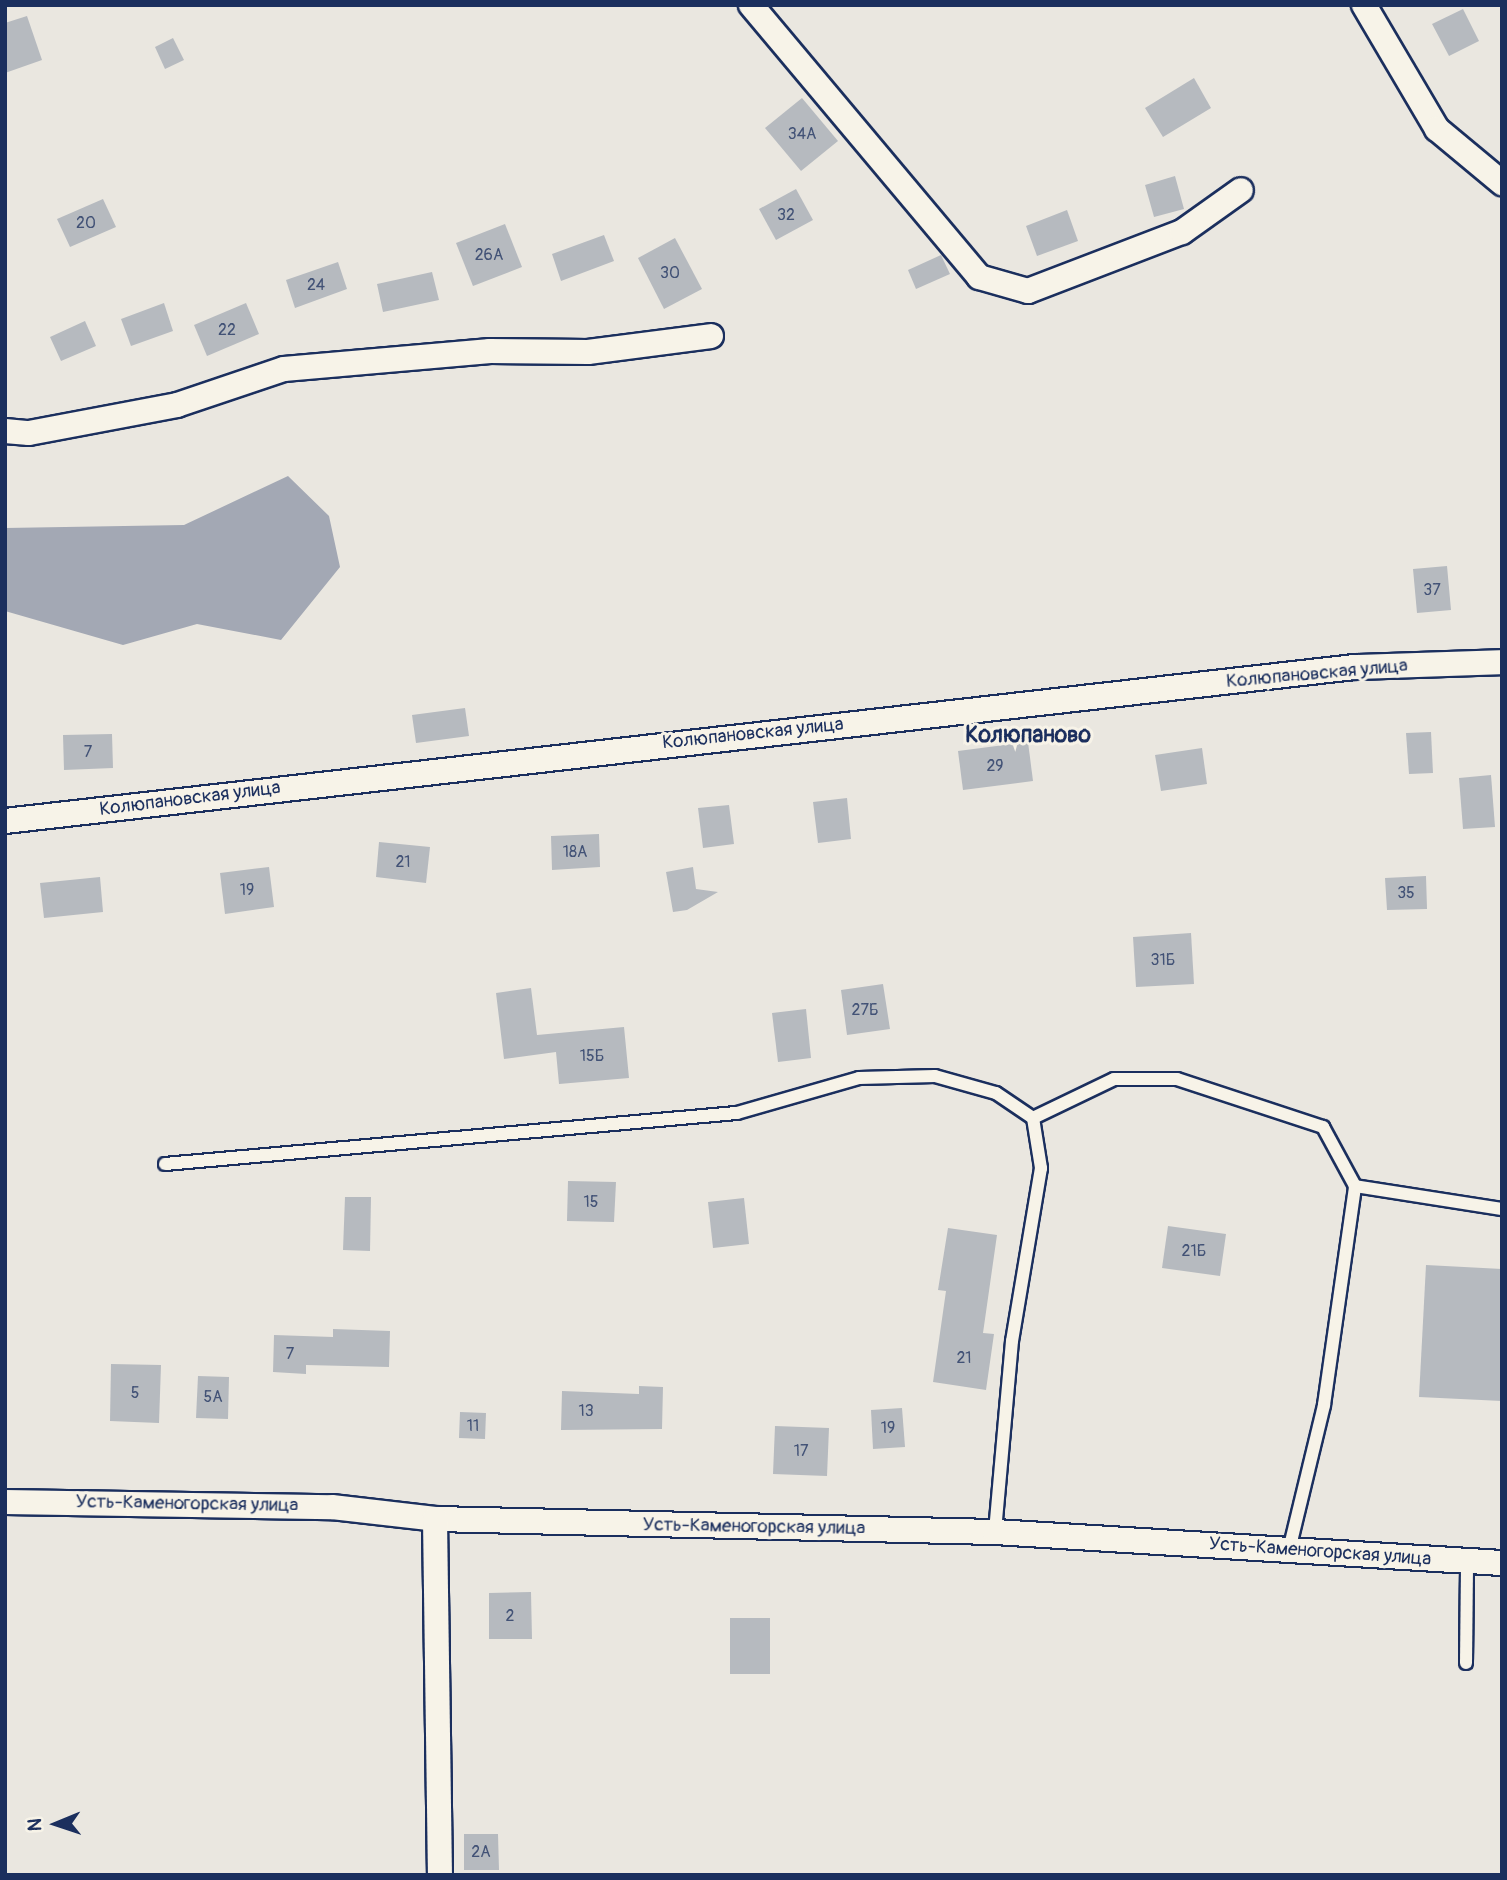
<!DOCTYPE html>
<html>
<head>
<meta charset="utf-8">
<style>
	body { margin:0 }
	#map { position:relative; width:1507px; height:1880px; overflow:hidden; background:#eae7e0; font-family:Pangolin,sans-serif }
	div>[style] { position:absolute }
	.water>* { inset:0; background:#a3a8b4 }
	.building>* { inset:0; background:#b6babf }
	.roads { filter:drop-shadow(2px 0 #1b2f5e) drop-shadow(-2px 0 #1b2f5e) drop-shadow(0 2px #1b2f5e) drop-shadow(0 -2px #1b2f5e) }
	.service>* { height:12px; margin:-6px; padding:0 6px; transform-origin:6px; border-radius:6px; background:#f7f3e8 }
	.minor>* { height:24px; margin:-12px; padding:0 12px; transform-origin:12px; border-radius:12px; background:#f7f3e8 }
	span { translate:-50% -50%; white-space:nowrap; text-align:center; line-height:1.15; -webkit-text-stroke:6px #f7f3e8; paint-order:stroke }
	.number-label { font-size:16px; color:#425276 }
	.number-label span { -webkit-text-stroke-width:0 }
	.street-label { font-size:19px; color:#1b2f5e }
	.quarter-label { font-size:23px; color:#1b2f5e; font-weight:700 }
	.frame { position:absolute; inset:0; border:7px solid #1b2f5e; pointer-events:none }
	.north { position:absolute; left:21px; top:1789px; width:70px; height:70px; -webkit-text-stroke:5px #f7f3e8; paint-order:stroke; rotate:268deg; font-size:19px; font-weight:700; line-height:28px; text-align:center; color:#1b2f5e }
	.north::after { content:''; display:block; margin:auto; width:24px; height:32px; background:#1b2f5e; clip-path:polygon(50% 0,100% 100%,50% 72%,0 100%) }
</style>
</head>
<body>
<div id="map">
	<div class="water">
		<i style="clip-path:polygon(288px 476px,329px 516px,340px 567px,281px 640px,197px 624px,123px 645px,5px 611px,5px 528px,184px 525px)"></i>
	</div>
	<div class="building">
		<i style="clip-path:polygon(1463px 9px,1479px 41px,1449px 56px,1432px 24px)"></i>
		<i style="clip-path:polygon(27px 16px,42px 60px,5px 73px,5px 23px)"></i>
		<i style="clip-path:polygon(173px 38px,184px 60px,165px 69px,155px 47px)"></i>
		<i style="clip-path:polygon(1194px 78px,1211px 108px,1163px 137px,1145px 108px)"></i>
		<i style="clip-path:polygon(802px 98px,838px 141px,801px 171px,765px 128px)"></i>
		<i style="clip-path:polygon(1175px 176px,1184px 209px,1154px 217px,1145px 185px)"></i>
		<i style="clip-path:polygon(796px 189px,813px 220px,776px 240px,759px 209px)"></i>
		<i style="clip-path:polygon(103px 199px,116px 227px,70px 247px,57px 219px)"></i>
		<i style="clip-path:polygon(1067px 210px,1078px 241px,1037px 256px,1026px 226px)"></i>
		<i style="clip-path:polygon(505px 224px,522px 267px,473px 286px,456px 243px)"></i>
		<i style="clip-path:polygon(604px 235px,614px 261px,561px 281px,552px 254px)"></i>
		<i style="clip-path:polygon(675px 238px,702px 289px,664px 309px,638px 258px)"></i>
		<i style="clip-path:polygon(941px 255px,950px 274px,916px 289px,908px 270px)"></i>
		<i style="clip-path:polygon(338px 262px,347px 289px,295px 308px,286px 280px)"></i>
		<i style="clip-path:polygon(432px 272px,439px 300px,383px 312px,377px 284px)"></i>
		<i style="clip-path:polygon(164px 303px,173px 331px,131px 346px,121px 319px)"></i>
		<i style="clip-path:polygon(246px 303px,259px 334px,207px 356px,194px 325px)"></i>
		<i style="clip-path:polygon(85px 321px,96px 346px,61px 361px,50px 337px)"></i>
		<i style="clip-path:polygon(1447px 566px,1451px 610px,1417px 613px,1413px 569px)"></i>
		<i style="clip-path:polygon(465px 708px,469px 736px,416px 743px,412px 715px)"></i>
		<i style="clip-path:polygon(1431px 732px,1433px 773px,1409px 774px,1406px 733px)"></i>
		<i style="clip-path:polygon(112px 734px,113px 768px,64px 770px,63px 735px)"></i>
		<i style="clip-path:polygon(1028px 742px,1033px 781px,963px 790px,958px 751px)"></i>
		<i style="clip-path:polygon(1202px 748px,1207px 784px,1161px 791px,1155px 755px)"></i>
		<i style="clip-path:polygon(1491px 775px,1495px 827px,1463px 829px,1459px 778px)"></i>
		<i style="clip-path:polygon(847px 798px,851px 839px,818px 843px,813px 802px)"></i>
		<i style="clip-path:polygon(729px 805px,734px 844px,703px 848px,698px 808px)"></i>
		<i style="clip-path:polygon(599px 834px,600px 867px,552px 870px,551px 836px)"></i>
		<i style="clip-path:polygon(379px 842px,430px 847px,426px 883px,376px 877px)"></i>
		<i style="clip-path:polygon(269px 867px,274px 907px,225px 914px,220px 873px)"></i>
		<i style="clip-path:polygon(693px 867px,696px 889px,718px 892px,687px 910px,673px 912px,666px 872px)"></i>
		<i style="clip-path:polygon(1426px 876px,1427px 909px,1387px 910px,1385px 878px)"></i>
		<i style="clip-path:polygon(100px 877px,103px 912px,44px 918px,40px 883px)"></i>
		<i style="clip-path:polygon(1191px 933px,1194px 984px,1136px 987px,1133px 937px)"></i>
		<i style="clip-path:polygon(883px 984px,890px 1029px,847px 1035px,841px 990px)"></i>
		<i style="clip-path:polygon(531px 988px,537px 1035px,624px 1027px,629px 1078px,559px 1084px,556px 1052px,504px 1059px,496px 993px)"></i>
		<i style="clip-path:polygon(806px 1009px,811px 1058px,778px 1062px,772px 1013px)"></i>
		<i style="clip-path:polygon(568px 1181px,616px 1182px,614px 1222px,567px 1221px)"></i>
		<i style="clip-path:polygon(345px 1197px,371px 1197px,370px 1251px,343px 1250px)"></i>
		<i style="clip-path:polygon(744px 1198px,749px 1244px,713px 1248px,708px 1202px)"></i>
		<i style="clip-path:polygon(1168px 1226px,1226px 1234px,1220px 1276px,1162px 1268px)"></i>
		<i style="clip-path:polygon(948px 1228px,997px 1235px,983px 1333px,994px 1334px,986px 1390px,933px 1382px,946px 1291px,938px 1290px)"></i>
		<i style="clip-path:polygon(1426px 1265px,1502px 1269px,1502px 1401px,1419px 1397px)"></i>
		<i style="clip-path:polygon(333px 1329px,390px 1331px,389px 1367px,306px 1365px,306px 1374px,273px 1372px,274px 1335px,333px 1337px)"></i>
		<i style="clip-path:polygon(111px 1364px,161px 1365px,159px 1423px,110px 1421px)"></i>
		<i style="clip-path:polygon(198px 1376px,229px 1377px,228px 1419px,196px 1418px)"></i>
		<i style="clip-path:polygon(639px 1386px,663px 1387px,662px 1429px,561px 1430px,562px 1391px,639px 1394px)"></i>
		<i style="clip-path:polygon(902px 1408px,905px 1447px,873px 1449px,871px 1410px)"></i>
		<i style="clip-path:polygon(460px 1412px,486px 1413px,485px 1439px,459px 1438px)"></i>
		<i style="clip-path:polygon(775px 1426px,829px 1428px,827px 1476px,773px 1474px)"></i>
		<i style="clip-path:polygon(531px 1592px,532px 1639px,489px 1639px,489px 1593px)"></i>
		<i style="clip-path:polygon(730px 1618px,770px 1618px,770px 1674px,730px 1674px)"></i>
		<i style="clip-path:polygon(464px 1834px,498px 1834px,499px 1870px,464px 1870px)"></i>
	</div>
	<div class="roads">
		<div class="service">
			<i style="left:1033px;top:1118px;width:90px;rotate:-25.7deg"></i>
			<i style="left:1114px;top:1079px;width:63px"></i>
			<i style="left:1177px;top:1079px;width:154px;rotate:18.2deg"></i>
			<i style="left:1323px;top:1127px;width:67px;rotate:61.5deg"></i>
			<i style="left:165px;top:1164px;width:574px;rotate:-5.1deg"></i>
			<i style="left:737px;top:1113px;width:127px;rotate:-16deg"></i>
			<i style="left:859px;top:1078px;width:76px;rotate:-1.5deg"></i>
			<i style="left:935px;top:1076px;width:63px;rotate:15.6deg"></i>
			<i style="left:996px;top:1093px;width:45px;rotate:34deg"></i>
			<i style="left:1033px;top:1118px;width:51px;rotate:80.9deg"></i>
			<i style="left:1041px;top:1168px;width:175px;rotate:99.5deg"></i>
			<i style="left:1012px;top:1341px;width:192px;rotate:95.1deg"></i>
			<i style="left:1289px;top:1550px;width:149px;rotate:-76.4deg"></i>
			<i style="left:1324px;top:1405px;width:221px;rotate:-81.9deg"></i>
			<i style="left:1355px;top:1186px;width:149px;rotate:8.9deg"></i>
			<i style="left:1466px;top:1663px;width:102px;rotate:-89.4deg"></i>
		</div>
		<div class="minor">
			<i style="left:751px;top:5px;width:355px;rotate:50deg"></i>
			<i style="left:979px;top:277px;width:51px;rotate:15.9deg"></i>
			<i style="left:1028px;top:291px;width:165px;rotate:-21deg"></i>
			<i style="left:1182px;top:232px;width:72px;rotate:-35.4deg"></i>
			<i style="left:1364px;top:5px;width:144px;rotate:59.5deg"></i>
			<i style="left:1437px;top:129px;width:85px;rotate:39.7deg"></i>
			<i style="left:5px;top:431px;width:24px;rotate:5deg"></i>
			<i style="left:29px;top:433px;width:151px;rotate:-10.7deg"></i>
			<i style="left:177px;top:405px;width:113px;rotate:-18.6deg"></i>
			<i style="left:284px;top:369px;width:207px;rotate:-5deg"></i>
			<i style="left:490px;top:351px;width:98px;rotate:0.6deg"></i>
			<i style="left:588px;top:352px;width:124px;rotate:-7.4deg"></i>
			<i style="left:5px;top:821px;width:1359px;rotate:-6.51deg"></i>
			<i style="left:1355px;top:667px;width:147px;rotate:-1.9deg"></i>
			<i style="left:5px;top:1502px;width:327px;rotate:0.9deg"></i>
			<i style="left:332px;top:1507px;width:104px;rotate:6.6deg"></i>
			<i style="left:435px;top:1519px;width:560px;rotate:1.33deg"></i>
			<i style="left:995px;top:1532px;width:508px;rotate:3.5deg"></i>
			<i style="left:435px;top:1519px;width:356px;rotate:89.2deg"></i>
		</div>
	</div>
	<div class="number-label">
		<span style="left:802px;top:134px">34А</span>
		<span style="left:786px;top:215px">32</span>
		<span style="left:86px;top:223px">20</span>
		<span style="left:489px;top:255px">26А</span>
		<span style="left:670px;top:273px">30</span>
		<span style="left:316px;top:285px">24</span>
		<span style="left:227px;top:330px">22</span>
		<span style="left:1432px;top:590px">37</span>
		<span style="left:88px;top:752px">7</span>
		<span style="left:995px;top:766px">29</span>
		<span style="left:575px;top:852px">18А</span>
		<span style="left:403px;top:862px">21</span>
		<span style="left:247px;top:890px">19</span>
		<span style="left:1406px;top:893px">35</span>
		<span style="left:1163px;top:960px">31Б</span>
		<span style="left:865px;top:1010px">27Б</span>
		<span style="left:592px;top:1056px">15Б</span>
		<span style="left:591px;top:1202px">15</span>
		<span style="left:1194px;top:1251px">21Б</span>
		<span style="left:290px;top:1354px">7</span>
		<span style="left:964px;top:1358px">21</span>
		<span style="left:135px;top:1393px">5</span>
		<span style="left:213px;top:1397px">5А</span>
		<span style="left:586px;top:1411px">13</span>
		<span style="left:473px;top:1426px">11</span>
		<span style="left:888px;top:1428px">19</span>
		<span style="left:801px;top:1451px">17</span>
		<span style="left:510px;top:1616px">2</span>
		<span style="left:481px;top:1852px">2А</span>
	</div>
	<div class="street-label">
		<span style="left:1317px;top:674px;rotate:-5deg">Колюпановская улица</span>
		<span style="left:753px;top:734px;rotate:-6deg">Колюпановская улица</span>
		<span style="left:190px;top:799px;rotate:-7deg">Колюпановская улица</span>
		<span style="left:187px;top:1504px;rotate:1deg">Усть-Каменогорская улица</span>
		<span style="left:754px;top:1527px;rotate:1deg">Усть-Каменогорская улица</span>
		<span style="left:1320px;top:1552px;rotate:4deg">Усть-Каменогорская улица</span>
	</div>
	<div class="quarter-label">
		<span style="left:1028px;top:735px">Колюпаново</span>
	</div>
	<div class="frame"></div>
	<div class="north">N</div>
</div>
</body>
</html>
